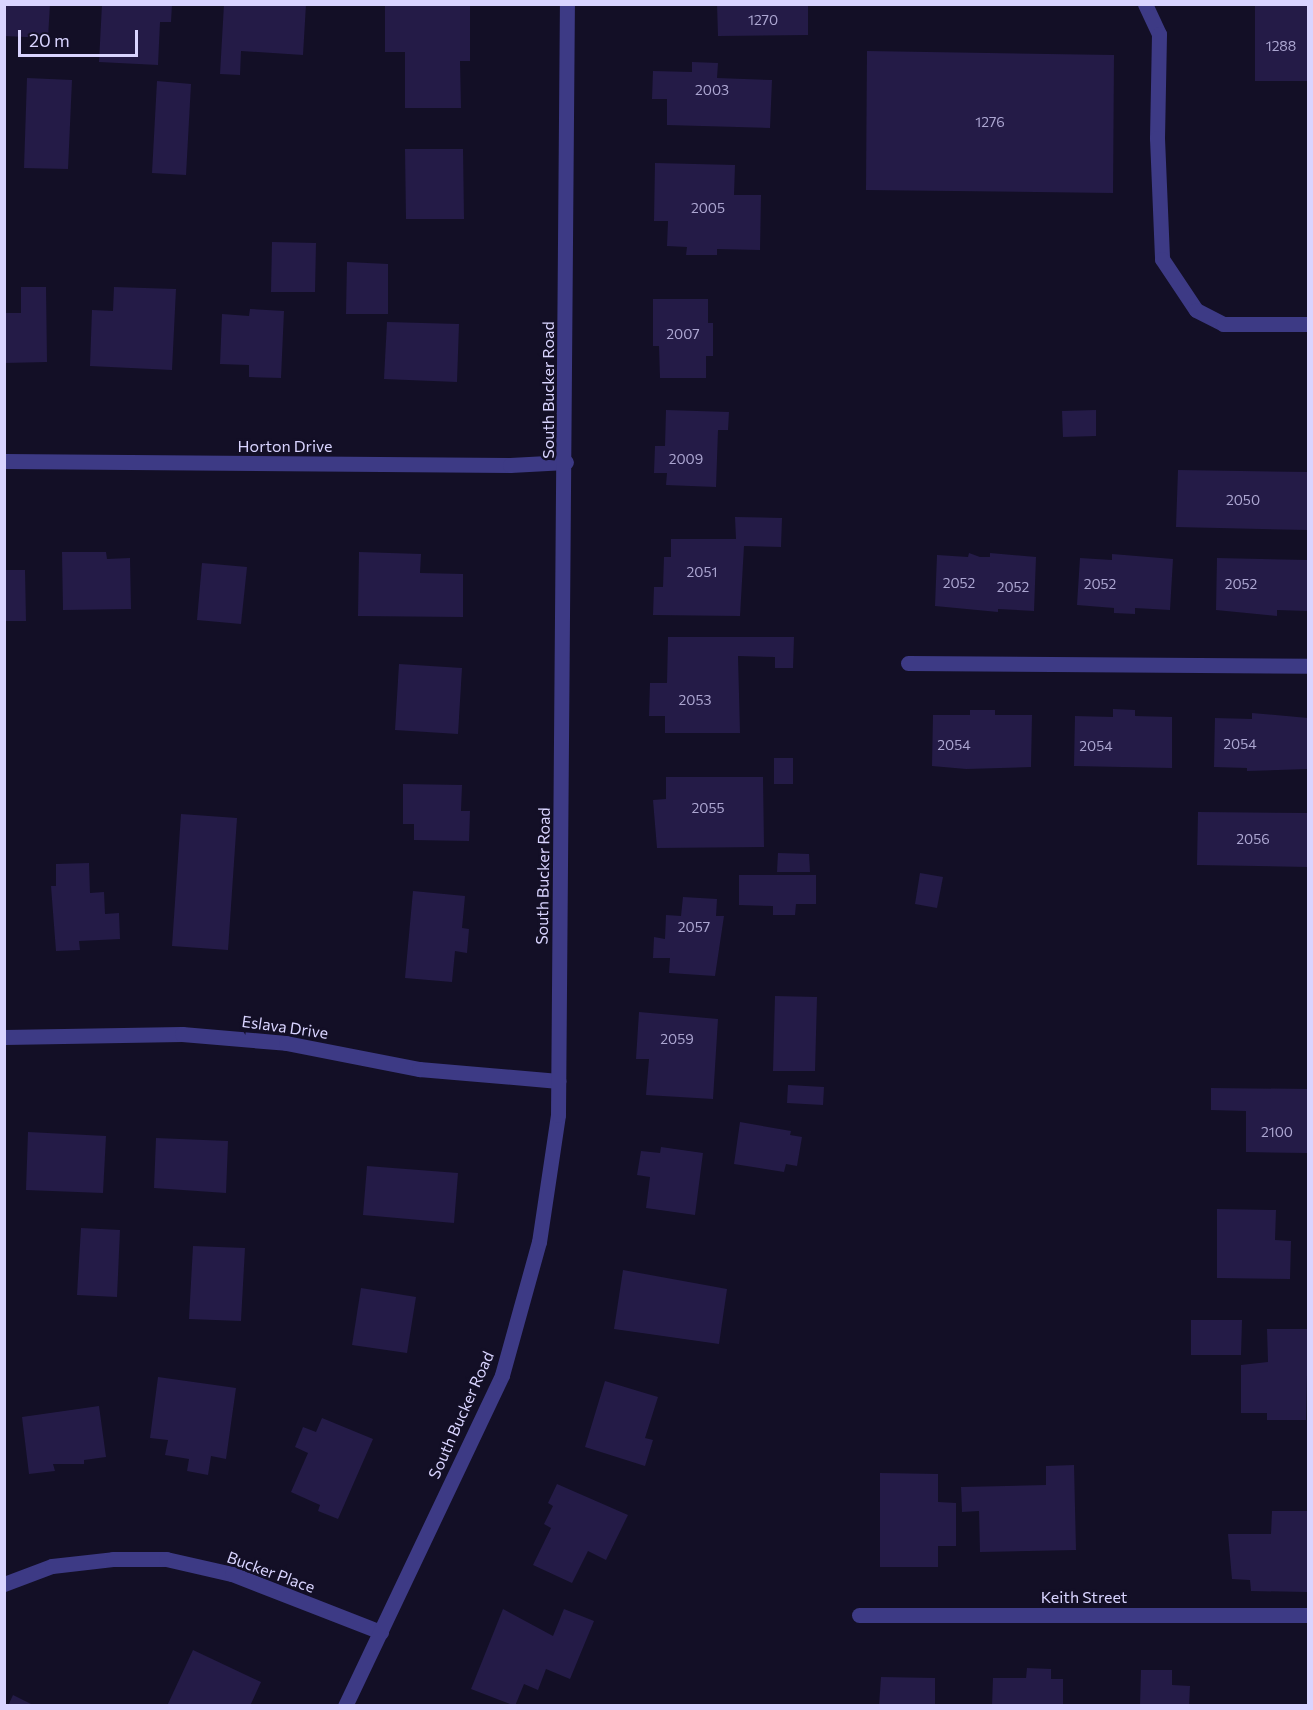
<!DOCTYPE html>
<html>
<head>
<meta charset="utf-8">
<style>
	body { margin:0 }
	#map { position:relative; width:1313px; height:1710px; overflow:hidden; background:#130f26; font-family:Commissioner,sans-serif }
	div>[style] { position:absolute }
	.building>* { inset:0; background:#241b47 }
	.service>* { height:15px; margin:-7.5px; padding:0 7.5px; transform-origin:7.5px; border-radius:7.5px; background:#3d3a85 }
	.minor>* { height:15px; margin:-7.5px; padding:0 7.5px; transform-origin:7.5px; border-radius:7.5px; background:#3d3a85 }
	span { translate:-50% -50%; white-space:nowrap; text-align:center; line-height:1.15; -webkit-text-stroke:5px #130f26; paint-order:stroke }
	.number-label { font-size:14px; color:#aca6d1 }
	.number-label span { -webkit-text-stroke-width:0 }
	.street-label { font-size:16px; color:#d9d4ff }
	.frame { position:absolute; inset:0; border:6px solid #d9d4ff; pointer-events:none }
	.scale { position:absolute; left:18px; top:30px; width:120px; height:27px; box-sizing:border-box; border:3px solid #d9d4ff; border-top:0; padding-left:8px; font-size:18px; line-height:21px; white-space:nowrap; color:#d9d4ff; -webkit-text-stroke:4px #130f26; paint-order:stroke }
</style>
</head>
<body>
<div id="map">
	<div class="building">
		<i style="clip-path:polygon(4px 4px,50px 4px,48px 38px,4px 36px)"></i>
		<i style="clip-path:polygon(102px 4px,172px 4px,171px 22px,160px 22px,158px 65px,99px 62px)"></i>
		<i style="clip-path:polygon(224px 4px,306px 4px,303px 55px,241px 51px,240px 75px,220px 74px)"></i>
		<i style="clip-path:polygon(385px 4px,470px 4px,470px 61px,460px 61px,461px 108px,405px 108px,405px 52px,385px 52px)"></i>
		<i style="clip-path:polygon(717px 4px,808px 4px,808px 35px,718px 36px)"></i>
		<i style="clip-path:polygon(1255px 4px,1308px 4px,1307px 81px,1255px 81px)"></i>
		<i style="clip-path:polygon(867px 51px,1114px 55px,1113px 193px,866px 190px)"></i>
		<i style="clip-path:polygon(692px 62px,718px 63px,717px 78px,772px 80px,770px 128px,667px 125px,667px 99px,652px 99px,653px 71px,692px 72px)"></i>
		<i style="clip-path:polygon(27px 78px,72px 80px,68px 169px,24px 168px)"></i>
		<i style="clip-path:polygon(157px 81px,191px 84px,186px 175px,152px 173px)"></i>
		<i style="clip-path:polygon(405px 149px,463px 149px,464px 219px,406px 219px)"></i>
		<i style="clip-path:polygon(655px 163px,735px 165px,734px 195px,761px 195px,760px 250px,717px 249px,717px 255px,686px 255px,687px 247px,667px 246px,668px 221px,654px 221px)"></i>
		<i style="clip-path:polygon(272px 242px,316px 243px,315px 292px,271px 292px)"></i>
		<i style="clip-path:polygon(347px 262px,388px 264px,388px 314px,346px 314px)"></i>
		<i style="clip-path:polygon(21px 287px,46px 287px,47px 362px,4px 363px,4px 313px,21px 313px)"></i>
		<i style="clip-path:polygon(114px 287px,176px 289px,172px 370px,90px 366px,92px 310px,113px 311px)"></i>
		<i style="clip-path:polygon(653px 299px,708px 299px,708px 323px,713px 323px,713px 356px,706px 356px,706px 378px,660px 378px,659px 346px,653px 346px)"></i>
		<i style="clip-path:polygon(250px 309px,284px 311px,281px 378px,249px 377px,249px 365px,220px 364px,222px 314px,249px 316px)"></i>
		<i style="clip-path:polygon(387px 322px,459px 324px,457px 382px,384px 379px)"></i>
		<i style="clip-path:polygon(666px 410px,729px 412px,728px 430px,718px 430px,716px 487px,666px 485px,667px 473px,654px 473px,655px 446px,665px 446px)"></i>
		<i style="clip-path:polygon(1096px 410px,1096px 436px,1063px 437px,1062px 411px)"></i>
		<i style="clip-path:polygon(1178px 470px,1308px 472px,1308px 530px,1176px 527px)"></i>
		<i style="clip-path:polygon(735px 517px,782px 518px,781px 547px,744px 546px,740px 616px,653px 615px,654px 587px,663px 587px,664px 557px,671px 557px,671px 539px,736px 539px)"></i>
		<i style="clip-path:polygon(62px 552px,106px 552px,107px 559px,130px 558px,131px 609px,63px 610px)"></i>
		<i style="clip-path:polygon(359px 552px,421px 554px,420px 573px,463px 574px,463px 617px,358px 616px)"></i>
		<i style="clip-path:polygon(969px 553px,980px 557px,990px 557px,990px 553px,1036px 557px,1034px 611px,998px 609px,998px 612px,935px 606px,937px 555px,968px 557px)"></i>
		<i style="clip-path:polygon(1112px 554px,1173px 559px,1170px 610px,1135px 608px,1135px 614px,1114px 613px,1114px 608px,1077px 605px,1080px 558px,1112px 560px)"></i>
		<i style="clip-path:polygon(1217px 558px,1308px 560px,1308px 611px,1277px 610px,1277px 616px,1216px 610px)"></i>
		<i style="clip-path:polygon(202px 563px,247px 567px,241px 624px,197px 620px)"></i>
		<i style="clip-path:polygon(4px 570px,25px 570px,26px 621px,4px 621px)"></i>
		<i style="clip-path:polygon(668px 637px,794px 637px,793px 668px,775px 668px,775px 657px,738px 656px,740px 733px,665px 733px,665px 716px,649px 716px,650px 683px,667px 683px)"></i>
		<i style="clip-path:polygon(399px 664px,462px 668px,458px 734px,395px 730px)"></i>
		<i style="clip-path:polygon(1113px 709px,1135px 710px,1135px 716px,1172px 717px,1172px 768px,1074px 766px,1075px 716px,1113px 717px)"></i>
		<i style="clip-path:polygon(970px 710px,995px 710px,995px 715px,1032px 715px,1031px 767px,966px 769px,932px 766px,933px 715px,970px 715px)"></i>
		<i style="clip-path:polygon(1252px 713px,1308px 718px,1308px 769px,1247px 771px,1247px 768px,1214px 767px,1215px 718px,1252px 719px)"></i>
		<i style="clip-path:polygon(774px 758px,793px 758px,793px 784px,774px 784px)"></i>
		<i style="clip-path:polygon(666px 777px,763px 777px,764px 847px,657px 848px,653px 800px,666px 799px)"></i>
		<i style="clip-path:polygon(403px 784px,462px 785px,461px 811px,470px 811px,469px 841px,414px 840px,414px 824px,403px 824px)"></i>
		<i style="clip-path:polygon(1198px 812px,1308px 813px,1308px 867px,1197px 865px)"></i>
		<i style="clip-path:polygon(181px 814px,237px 818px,228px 950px,172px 946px)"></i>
		<i style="clip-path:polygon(778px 853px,809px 854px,810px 872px,777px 872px)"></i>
		<i style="clip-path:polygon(89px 863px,90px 893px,104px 892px,105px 914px,119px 913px,120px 939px,79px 941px,80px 950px,56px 951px,51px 886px,56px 886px,56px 864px)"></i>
		<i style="clip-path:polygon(920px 873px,943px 877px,937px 908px,915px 904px)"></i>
		<i style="clip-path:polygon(739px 875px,816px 875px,816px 904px,796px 904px,795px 915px,773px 915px,773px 906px,739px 905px)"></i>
		<i style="clip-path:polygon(413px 891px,465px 896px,462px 928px,469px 929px,467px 953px,455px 951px,452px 982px,405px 978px)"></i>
		<i style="clip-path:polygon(683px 897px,717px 899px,716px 916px,724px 916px,715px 976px,669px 973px,670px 958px,653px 958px,654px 937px,665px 939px,666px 915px,681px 916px)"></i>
		<i style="clip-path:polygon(775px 996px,817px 997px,815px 1071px,773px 1071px)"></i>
		<i style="clip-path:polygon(639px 1012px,718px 1019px,713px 1099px,646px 1095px,649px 1059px,636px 1059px)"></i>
		<i style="clip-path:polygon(788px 1085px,824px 1087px,823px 1105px,787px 1103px)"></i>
		<i style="clip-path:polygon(1211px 1088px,1308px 1089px,1308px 1153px,1246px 1152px,1246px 1111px,1211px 1110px)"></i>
		<i style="clip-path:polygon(740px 1122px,791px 1131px,790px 1135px,802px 1137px,797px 1166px,786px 1164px,784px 1172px,734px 1164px)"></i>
		<i style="clip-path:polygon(28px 1132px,106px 1136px,103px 1193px,26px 1190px)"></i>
		<i style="clip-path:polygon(156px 1138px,228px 1141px,226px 1193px,154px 1188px)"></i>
		<i style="clip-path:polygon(661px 1147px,703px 1153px,695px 1215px,646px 1208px,650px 1177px,637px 1175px,641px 1151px,660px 1153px)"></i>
		<i style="clip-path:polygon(367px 1166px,458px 1173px,454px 1223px,363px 1215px)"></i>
		<i style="clip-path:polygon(1217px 1209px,1276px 1210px,1275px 1240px,1291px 1241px,1290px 1279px,1217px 1278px)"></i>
		<i style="clip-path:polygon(81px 1228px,120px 1230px,117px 1297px,77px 1295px)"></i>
		<i style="clip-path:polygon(193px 1246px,245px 1248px,241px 1321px,189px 1319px)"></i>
		<i style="clip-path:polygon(623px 1270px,727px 1289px,719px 1344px,614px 1329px)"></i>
		<i style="clip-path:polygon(361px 1288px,416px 1297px,407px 1353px,352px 1345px)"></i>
		<i style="clip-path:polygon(1191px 1320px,1242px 1320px,1241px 1355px,1191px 1355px)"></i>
		<i style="clip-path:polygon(1267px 1329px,1308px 1329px,1306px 1420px,1267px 1420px,1267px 1413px,1241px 1413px,1241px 1365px,1268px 1362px)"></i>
		<i style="clip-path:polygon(158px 1377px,236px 1388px,226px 1459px,211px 1456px,208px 1475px,187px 1471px,189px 1459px,165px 1455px,168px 1440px,150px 1438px)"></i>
		<i style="clip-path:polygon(605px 1381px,658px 1397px,645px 1438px,653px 1440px,645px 1466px,585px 1447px)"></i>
		<i style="clip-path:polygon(99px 1406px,106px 1457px,84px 1460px,84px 1464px,53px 1464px,55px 1471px,29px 1474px,22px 1417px)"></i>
		<i style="clip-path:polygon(322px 1418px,373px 1439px,338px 1519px,318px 1511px,320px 1505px,291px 1492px,308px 1453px,295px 1447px,303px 1427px,316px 1432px)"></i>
		<i style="clip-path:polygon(1074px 1465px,1076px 1550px,980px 1552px,979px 1511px,962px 1512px,961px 1487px,1046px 1485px,1046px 1466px)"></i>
		<i style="clip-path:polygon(880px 1473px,938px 1474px,938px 1502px,956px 1503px,956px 1546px,938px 1546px,938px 1567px,880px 1567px)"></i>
		<i style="clip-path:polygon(557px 1484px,628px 1515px,606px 1560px,588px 1551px,572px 1583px,533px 1565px,551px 1528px,544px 1524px,553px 1506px,548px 1503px)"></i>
		<i style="clip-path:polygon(1272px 1511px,1308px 1511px,1307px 1592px,1251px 1591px,1250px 1580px,1232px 1579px,1228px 1534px,1271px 1534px)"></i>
		<i style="clip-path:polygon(503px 1609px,553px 1636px,564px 1609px,594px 1621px,570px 1679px,546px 1669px,538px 1690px,524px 1684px,515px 1706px,471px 1689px)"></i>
		<i style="clip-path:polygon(193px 1650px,261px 1682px,250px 1706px,167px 1706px)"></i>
		<i style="clip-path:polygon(1027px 1668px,1051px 1669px,1051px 1679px,1063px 1679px,1063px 1706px,992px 1706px,993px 1678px,1026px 1678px)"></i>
		<i style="clip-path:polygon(1141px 1670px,1172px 1670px,1172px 1685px,1190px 1686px,1189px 1706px,1140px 1706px)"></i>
		<i style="clip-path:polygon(881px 1677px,935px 1678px,935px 1706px,879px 1706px)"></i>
		<i style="clip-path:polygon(13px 1695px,35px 1706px,8px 1706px)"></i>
	</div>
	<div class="service">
		<i style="left:1145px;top:4px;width:33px;rotate:65deg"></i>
		<i style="left:1159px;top:34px;width:104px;rotate:91.1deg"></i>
		<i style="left:1157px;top:138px;width:121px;rotate:87.6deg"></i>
		<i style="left:1162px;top:259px;width:61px;rotate:56.3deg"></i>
		<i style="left:1196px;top:310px;width:30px;rotate:27deg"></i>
		<i style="left:1223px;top:324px;width:85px"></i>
	</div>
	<div class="minor">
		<i style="left:4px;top:461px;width:506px;rotate:0.45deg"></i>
		<i style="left:510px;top:465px;width:56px;rotate:-3.1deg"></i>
		<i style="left:908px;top:663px;width:400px;rotate:0.4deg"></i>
		<i style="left:4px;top:1037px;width:178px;rotate:-1deg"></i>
		<i style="left:182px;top:1034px;width:104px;rotate:4.9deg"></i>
		<i style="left:286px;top:1043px;width:136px;rotate:11.1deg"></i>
		<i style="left:419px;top:1069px;width:140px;rotate:4.9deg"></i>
		<i style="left:4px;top:1584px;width:51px;rotate:-20.6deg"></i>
		<i style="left:52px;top:1566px;width:61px;rotate:-6.5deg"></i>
		<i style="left:113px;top:1559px;width:53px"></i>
		<i style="left:166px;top:1559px;width:68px;rotate:12.8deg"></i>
		<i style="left:232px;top:1574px;width:160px;rotate:21.3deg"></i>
		<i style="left:859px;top:1615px;width:449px"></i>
		<i style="left:345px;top:1706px;width:366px;rotate:-64.6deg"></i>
		<i style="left:502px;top:1375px;width:138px;rotate:-74.5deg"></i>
		<i style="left:539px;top:1242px;width:128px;rotate:-81.5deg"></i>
		<i style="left:558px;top:1115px;width:1111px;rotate:-89.54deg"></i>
	</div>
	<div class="number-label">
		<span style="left:763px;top:20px">1270</span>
		<span style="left:1281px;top:46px">1288</span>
		<span style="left:712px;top:90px">2003</span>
		<span style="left:990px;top:122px">1276</span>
		<span style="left:708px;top:208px">2005</span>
		<span style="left:683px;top:334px">2007</span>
		<span style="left:686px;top:459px">2009</span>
		<span style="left:1243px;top:500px">2050</span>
		<span style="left:702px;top:572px">2051</span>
		<span style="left:959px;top:583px">2052</span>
		<span style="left:1100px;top:584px">2052</span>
		<span style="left:1241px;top:584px">2052</span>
		<span style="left:1013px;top:587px">2052</span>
		<span style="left:695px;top:700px">2053</span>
		<span style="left:1240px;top:744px">2054</span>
		<span style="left:954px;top:745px">2054</span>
		<span style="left:1096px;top:746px">2054</span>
		<span style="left:708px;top:808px">2055</span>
		<span style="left:1253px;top:839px">2056</span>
		<span style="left:694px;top:927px">2057</span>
		<span style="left:677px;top:1039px">2059</span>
		<span style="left:1277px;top:1132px">2100</span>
	</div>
	<div class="street-label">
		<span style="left:548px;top:390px;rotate:-90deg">South Bucker Road</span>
		<span style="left:285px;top:446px">Horton Drive</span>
		<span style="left:543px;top:876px;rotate:-89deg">South Bucker Road</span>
		<span style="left:285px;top:1027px;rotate:8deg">Eslava Drive</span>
		<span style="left:461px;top:1415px;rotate:-66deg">South Bucker Road</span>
		<span style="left:271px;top:1572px;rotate:20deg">Bucker Place</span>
		<span style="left:1084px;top:1597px">Keith Street</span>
	</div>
	<div class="frame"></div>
	<div class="scale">20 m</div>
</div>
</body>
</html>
